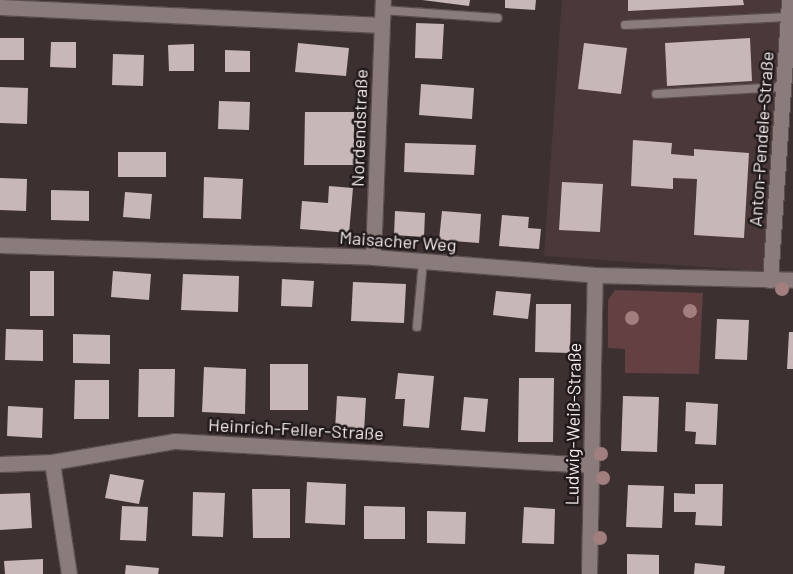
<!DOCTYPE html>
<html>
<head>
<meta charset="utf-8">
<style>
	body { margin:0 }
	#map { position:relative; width:793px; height:574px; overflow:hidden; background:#3d3030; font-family:Barlow,sans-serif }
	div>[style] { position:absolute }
	.built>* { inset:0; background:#4b3939 }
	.green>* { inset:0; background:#634041 }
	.building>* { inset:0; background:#c7b7b7 }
	.roads { filter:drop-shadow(1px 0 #5a4e4e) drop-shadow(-1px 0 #5a4e4e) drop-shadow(0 1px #5a4e4e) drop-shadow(0 -1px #5a4e4e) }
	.lane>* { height:8px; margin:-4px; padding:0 4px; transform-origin:4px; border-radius:4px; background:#8b7c7c }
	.street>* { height:15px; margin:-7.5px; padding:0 7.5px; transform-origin:7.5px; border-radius:7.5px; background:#8b7c7c }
	.trees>* { width:14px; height:14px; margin:-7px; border-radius:50%; background:#a27e7e }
	span { translate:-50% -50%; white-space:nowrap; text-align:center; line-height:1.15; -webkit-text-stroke:5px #201a1a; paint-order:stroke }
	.street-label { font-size:18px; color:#f2e9e9 }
</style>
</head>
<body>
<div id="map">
	<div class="built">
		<i style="clip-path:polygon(562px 0,781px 0,763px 271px,544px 256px)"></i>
	</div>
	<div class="green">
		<i style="clip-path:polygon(615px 290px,703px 293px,699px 374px,625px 373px,625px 349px,608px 348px,608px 300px)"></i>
	</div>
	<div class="building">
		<i style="clip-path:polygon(422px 0,470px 0,469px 6px)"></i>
		<i style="clip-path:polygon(505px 0,536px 0,535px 10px,505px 8px)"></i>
		<i style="clip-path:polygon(628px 0,743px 0,744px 5px,628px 11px)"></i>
		<i style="clip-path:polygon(416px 23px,444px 24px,442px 59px,415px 58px)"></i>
		<i style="clip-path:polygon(0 38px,24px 38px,24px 60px,0 60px)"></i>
		<i style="clip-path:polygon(750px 38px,752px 81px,667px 86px,665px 43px)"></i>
		<i style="clip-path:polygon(51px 42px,76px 42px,76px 68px,50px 67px)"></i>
		<i style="clip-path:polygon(298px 43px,349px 48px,346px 76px,295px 72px)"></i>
		<i style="clip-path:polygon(584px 43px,627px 48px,621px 94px,578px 89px)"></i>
		<i style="clip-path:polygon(194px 44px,194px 71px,169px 71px,168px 45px)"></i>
		<i style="clip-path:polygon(225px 50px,250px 51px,250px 72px,225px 72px)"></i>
		<i style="clip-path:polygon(113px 54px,144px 55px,143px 86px,112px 85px)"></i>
		<i style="clip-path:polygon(421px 84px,474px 88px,472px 119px,419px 115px)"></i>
		<i style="clip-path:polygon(0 87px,28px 88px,27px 124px,0 123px)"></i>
		<i style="clip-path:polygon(219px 101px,250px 102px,249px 130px,218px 129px)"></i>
		<i style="clip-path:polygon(305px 112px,354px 112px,354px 165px,304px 165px)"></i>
		<i style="clip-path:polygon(633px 140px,672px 143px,671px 154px,694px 156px,694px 149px,749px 153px,744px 238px,694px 235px,697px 179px,673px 178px,673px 189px,631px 186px)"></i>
		<i style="clip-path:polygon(405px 143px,476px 145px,474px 175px,404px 172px)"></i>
		<i style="clip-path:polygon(118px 152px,166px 152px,166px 177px,118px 177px)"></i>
		<i style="clip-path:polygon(204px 177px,243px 179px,241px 219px,203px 218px)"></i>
		<i style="clip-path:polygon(0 178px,27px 179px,26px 211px,0 210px)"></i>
		<i style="clip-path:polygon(562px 182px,603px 184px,600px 232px,559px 230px)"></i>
		<i style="clip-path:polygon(329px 186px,353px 188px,349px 233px,300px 229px,302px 201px,328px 203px)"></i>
		<i style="clip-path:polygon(51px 190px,89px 191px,89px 221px,51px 220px)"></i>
		<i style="clip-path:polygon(125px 192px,152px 194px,150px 219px,123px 217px)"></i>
		<i style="clip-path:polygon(395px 211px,425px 213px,424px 237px,394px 235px)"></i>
		<i style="clip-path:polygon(442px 211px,481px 214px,479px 243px,439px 240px)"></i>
		<i style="clip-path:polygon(502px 215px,529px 217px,528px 228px,541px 229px,539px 249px,499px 246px)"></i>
		<i style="clip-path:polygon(30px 271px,54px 271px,54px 316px,30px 316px)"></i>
		<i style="clip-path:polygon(113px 271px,151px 274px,149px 300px,111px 297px)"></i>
		<i style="clip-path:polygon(183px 274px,239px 276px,238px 312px,181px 310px)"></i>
		<i style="clip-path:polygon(282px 279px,314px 281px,312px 307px,281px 306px)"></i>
		<i style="clip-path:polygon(353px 282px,406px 284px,404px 323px,351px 321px)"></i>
		<i style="clip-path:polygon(496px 291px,531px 294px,528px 319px,493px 315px)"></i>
		<i style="clip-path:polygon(536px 304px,571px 304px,570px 353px,535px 352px)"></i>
		<i style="clip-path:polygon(717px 319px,749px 320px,747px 360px,715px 359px)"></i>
		<i style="clip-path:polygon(6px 329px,43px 330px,43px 361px,5px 360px)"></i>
		<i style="clip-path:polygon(789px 332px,793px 332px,793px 369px,787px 369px)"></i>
		<i style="clip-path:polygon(73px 334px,110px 335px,110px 364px,73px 363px)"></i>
		<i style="clip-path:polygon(270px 364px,308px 364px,308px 410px,270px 410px)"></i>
		<i style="clip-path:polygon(204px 367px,246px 369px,245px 414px,202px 412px)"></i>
		<i style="clip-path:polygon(139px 369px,175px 369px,174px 417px,138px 417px)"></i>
		<i style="clip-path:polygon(398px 373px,434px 376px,429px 428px,403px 426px,405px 399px,395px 399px)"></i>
		<i style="clip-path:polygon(519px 378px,554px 378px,553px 442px,518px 442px)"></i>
		<i style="clip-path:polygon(75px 380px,109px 380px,109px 419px,74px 419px)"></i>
		<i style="clip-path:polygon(337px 396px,366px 398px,364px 431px,335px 430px)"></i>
		<i style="clip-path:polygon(623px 396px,659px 397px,657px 452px,621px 451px)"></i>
		<i style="clip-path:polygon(464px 397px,488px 399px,485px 432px,461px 430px)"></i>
		<i style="clip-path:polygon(686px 402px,718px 404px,716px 445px,695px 444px,696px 432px,685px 431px)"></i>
		<i style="clip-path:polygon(8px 406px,43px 408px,42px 438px,7px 436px)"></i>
		<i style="clip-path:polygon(110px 474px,144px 480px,139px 504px,105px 498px)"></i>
		<i style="clip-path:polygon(307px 482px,346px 484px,345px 525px,305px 523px)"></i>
		<i style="clip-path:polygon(695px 484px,723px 484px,722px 526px,695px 525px,696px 512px,674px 512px,674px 493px,695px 494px)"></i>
		<i style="clip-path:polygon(628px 485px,664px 486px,662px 528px,626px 527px)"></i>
		<i style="clip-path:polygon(252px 489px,290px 489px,290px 538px,253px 538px)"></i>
		<i style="clip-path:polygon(193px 492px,225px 493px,223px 537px,192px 536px)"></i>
		<i style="clip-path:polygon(30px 493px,32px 528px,0 530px,0 494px)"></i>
		<i style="clip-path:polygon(122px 506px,148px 507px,146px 541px,120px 540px)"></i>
		<i style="clip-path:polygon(364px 506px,405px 507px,405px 539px,364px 539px)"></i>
		<i style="clip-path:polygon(524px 507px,555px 509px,554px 544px,522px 543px)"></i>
		<i style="clip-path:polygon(427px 511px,466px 512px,465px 544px,427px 543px)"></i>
		<i style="clip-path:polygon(627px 554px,659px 555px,659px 574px,627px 574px)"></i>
		<i style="clip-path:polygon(43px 559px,43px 574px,5px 574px,4px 561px)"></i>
		<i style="clip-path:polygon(695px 563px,725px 566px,724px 574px,694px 574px)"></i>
		<i style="clip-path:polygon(126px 565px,159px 568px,158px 574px,125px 574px)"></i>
	</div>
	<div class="roads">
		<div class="lane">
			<i style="left:382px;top:10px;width:116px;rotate:3.9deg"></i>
			<i style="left:625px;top:25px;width:162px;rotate:-2.8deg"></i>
			<i style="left:656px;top:94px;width:127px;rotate:-3.2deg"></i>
			<i style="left:417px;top:327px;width:66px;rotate:-84.8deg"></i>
		</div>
		<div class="street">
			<i style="left:0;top:7px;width:382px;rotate:2.7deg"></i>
			<i style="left:0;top:245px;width:373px;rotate:1.8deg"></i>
			<i style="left:373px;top:257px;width:223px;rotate:4.6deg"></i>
			<i style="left:595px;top:275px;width:198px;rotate:1.4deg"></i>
			<i style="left:373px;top:257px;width:257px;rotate:-87.8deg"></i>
			<i style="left:770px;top:280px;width:281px;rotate:-86.1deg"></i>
			<i style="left:52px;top:462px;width:113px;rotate:81.4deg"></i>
			<i style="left:0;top:464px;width:52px;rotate:-2.2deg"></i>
			<i style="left:52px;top:462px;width:125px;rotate:-9.7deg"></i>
			<i style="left:175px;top:441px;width:417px;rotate:3.3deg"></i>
			<i style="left:589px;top:574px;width:299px;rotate:-88.9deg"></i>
		</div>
	</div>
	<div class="trees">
		<i style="left:782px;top:289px"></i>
		<i style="left:690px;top:311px"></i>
		<i style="left:632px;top:318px"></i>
		<i style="left:601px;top:454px"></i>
		<i style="left:603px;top:478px"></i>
		<i style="left:600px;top:538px"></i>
	</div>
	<div class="street-label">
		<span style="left:359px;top:128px;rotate:-88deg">Nordendstraße</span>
		<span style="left:761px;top:139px;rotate:-86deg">Anton-Pendele-Straße</span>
		<span style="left:398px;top:241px;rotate:4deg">Maisacher Weg</span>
		<span style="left:573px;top:424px;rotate:-89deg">Ludwig-Weiß-Straße</span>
		<span style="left:296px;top:429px;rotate:3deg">Heinrich-Feller-Straße</span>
	</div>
</div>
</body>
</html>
